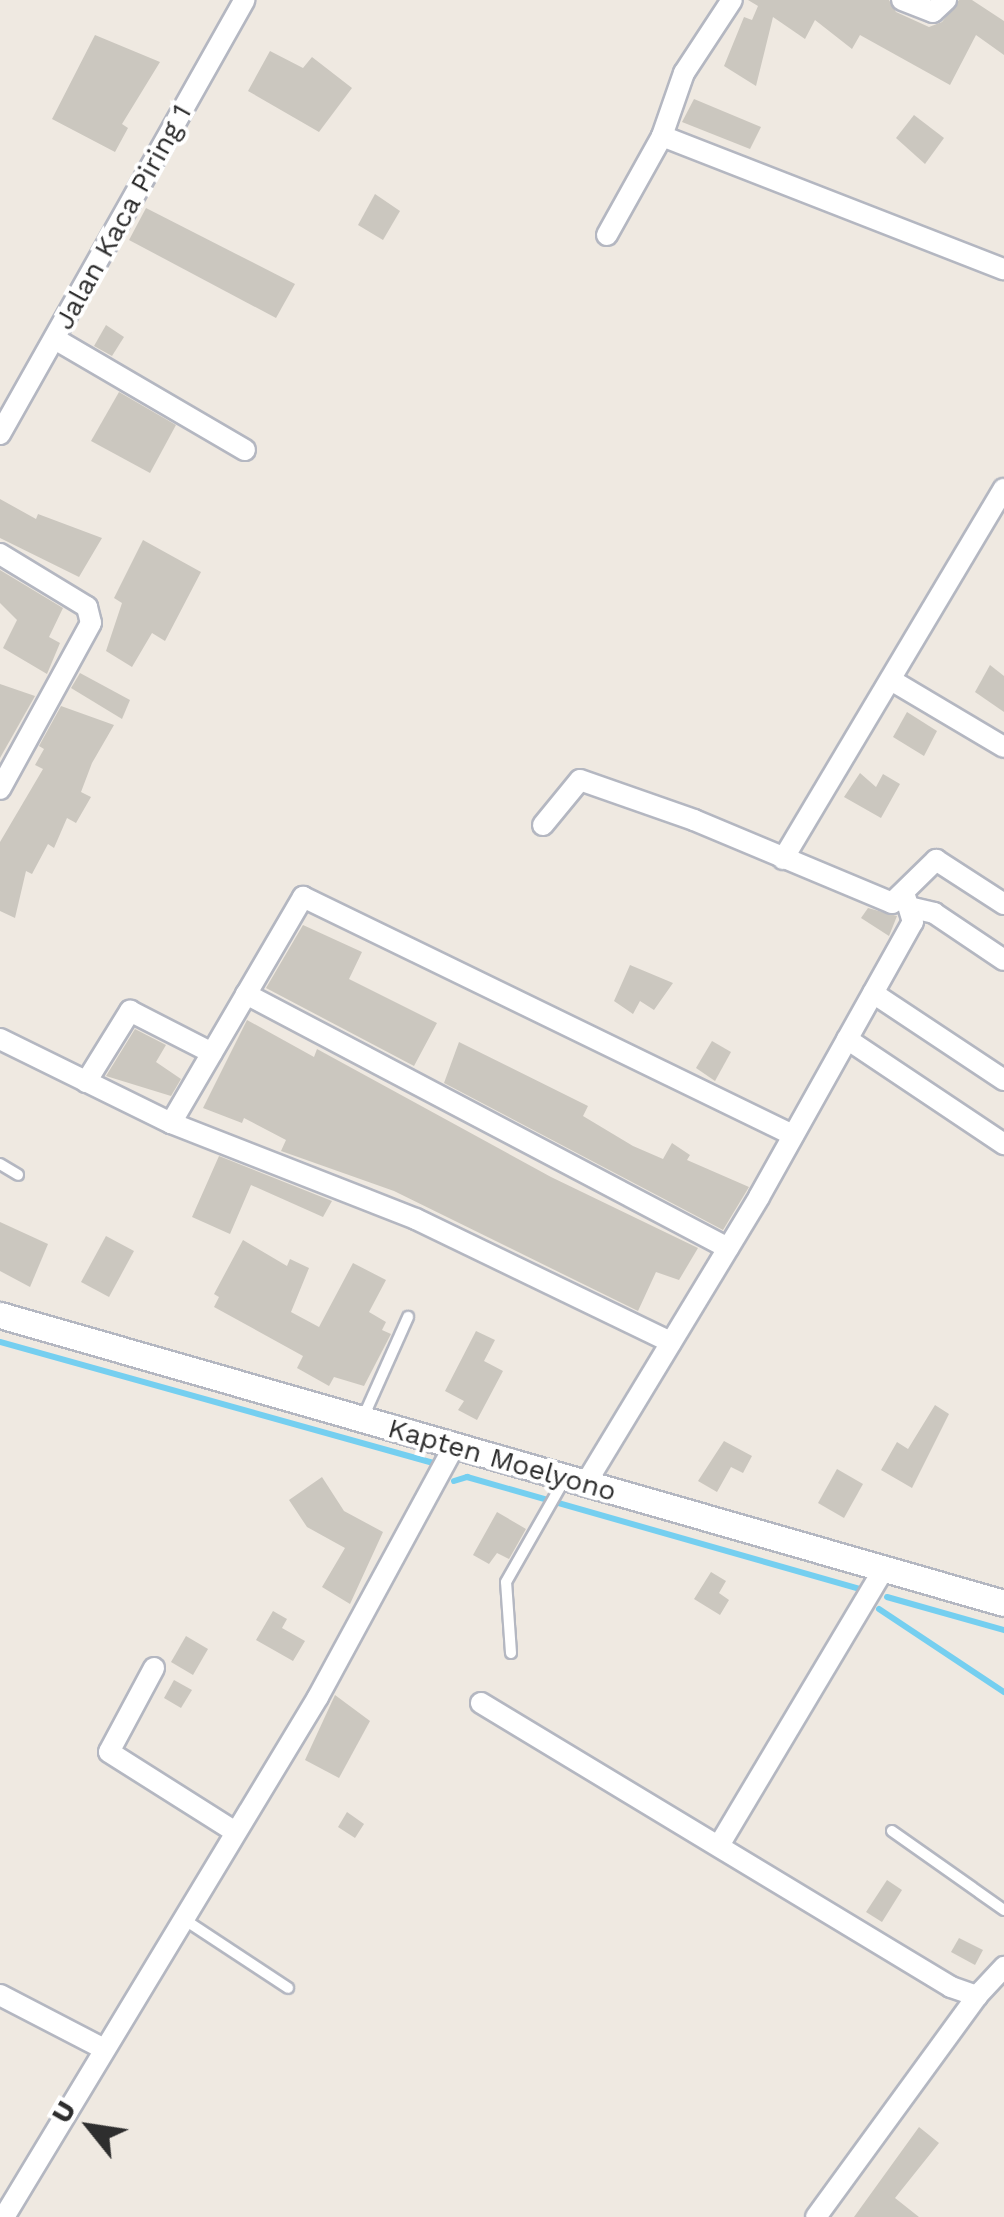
<!DOCTYPE html>
<html>
<head>
<meta charset="utf-8">
<style>
	body { margin:0 }
	#map { position:relative; width:1004px; height:2217px; overflow:hidden; background:#efe9e1; font-family:"Work Sans",sans-serif }
	div>[style] { position:absolute }
	.stream>* { height:6px; margin:-3px; padding:0 3px; transform-origin:3px; border-radius:3px; background:#75cff0 }
	.building>* { inset:0; background:#cbc7bf }
	.roads { filter:drop-shadow(2px 0 #b4b7c1) drop-shadow(-2px 0 #b4b7c1) drop-shadow(0 2px #b4b7c1) drop-shadow(0 -2px #b4b7c1) }
	.service>* { height:10px; margin:-5px; padding:0 5px; transform-origin:5px; border-radius:5px; background:#fff }
	.minor>* { height:20px; margin:-10px; padding:0 10px; transform-origin:10px; border-radius:10px; background:#fff }
	.tertiary>* { height:25px; margin:-12.5px; padding:0 12.5px; transform-origin:12.5px; border-radius:12.5px; background:#fff }
	span { translate:-50% -50%; white-space:nowrap; text-align:center; line-height:1.15; -webkit-text-stroke:8px #fff; paint-order:stroke }
	.street-label { font-size:28px; color:#2e2e2e }
	.north { position:absolute; left:40px; top:2077px; width:100px; height:100px; -webkit-text-stroke:8px #fff; paint-order:stroke; rotate:300deg; font-size:28px; font-weight:700; line-height:40px; text-align:center; color:#2e2e2e }
	.north::after { content:''; display:block; margin:auto; width:35px; height:45px; background:#2e2e2e; clip-path:polygon(50% 0,100% 100%,50% 72%,0 100%) }
</style>
</head>
<body>
<div id="map">
	<div class="stream">
		<i style="left:0;top:1342px;width:449px;rotate:15.6deg"></i>
		<i style="left:454px;top:1481px;width:14px;rotate:-17deg"></i>
		<i style="left:467px;top:1477px;width:409px;rotate:15.9deg"></i>
		<i style="left:887px;top:1597px;width:122px;rotate:15.8deg"></i>
		<i style="left:879px;top:1609px;width:150px;rotate:33.6deg"></i>
	</div>
	<div class="building">
		<i style="clip-path:polygon(748px 0,889px 0,896px 12px,929px 27px,942px 22px,959px 0,972px 0,1004px 21px,1004px 55px,976px 35px,950px 85px,860px 35px,852px 49px,815px 20px,805px 39px,773px 17px,756px 86px,724px 66px,744px 17px,752px 20px,758px 6px)"></i>
		<i style="clip-path:polygon(95px 35px,160px 62px,122px 124px,128px 128px,115px 152px,52px 119px)"></i>
		<i style="clip-path:polygon(270px 51px,303px 68px,312px 57px,352px 88px,319px 132px,248px 91px)"></i>
		<i style="clip-path:polygon(694px 99px,761px 127px,750px 149px,682px 122px)"></i>
		<i style="clip-path:polygon(914px 115px,944px 138px,925px 164px,896px 138px)"></i>
		<i style="clip-path:polygon(375px 194px,400px 211px,383px 240px,358px 225px)"></i>
		<i style="clip-path:polygon(146px 208px,295px 284px,276px 318px,129px 240px)"></i>
		<i style="clip-path:polygon(106px 325px,124px 337px,112px 356px,94px 346px)"></i>
		<i style="clip-path:polygon(119px 392px,176px 425px,150px 473px,91px 441px)"></i>
		<i style="clip-path:polygon(0 499px,36px 519px,38px 514px,102px 538px,79px 577px,0 538px)"></i>
		<i style="clip-path:polygon(143px 540px,201px 572px,165px 641px,152px 633px,132px 667px,106px 651px,122px 603px,114px 598px)"></i>
		<i style="clip-path:polygon(0 570px,63px 608px,49px 637px,60px 643px,47px 674px,3px 648px,17px 620px,0 603px)"></i>
		<i style="clip-path:polygon(990px 665px,1004px 676px,1004px 712px,975px 692px)"></i>
		<i style="clip-path:polygon(80px 673px,130px 700px,122px 719px,71px 688px)"></i>
		<i style="clip-path:polygon(0 684px,35px 696px,0 758px)"></i>
		<i style="clip-path:polygon(61px 706px,114px 725px,92px 763px,81px 792px,91px 797px,76px 823px,67px 818px,54px 848px,48px 844px,32px 874px,26px 871px,15px 918px,0 911px,0 842px,43px 769px,35px 765px,44px 749px,39px 746px)"></i>
		<i style="clip-path:polygon(907px 712px,937px 731px,924px 756px,893px 737px)"></i>
		<i style="clip-path:polygon(860px 773px,876px 787px,883px 774px,900px 784px,881px 818px,844px 797px)"></i>
		<i style="clip-path:polygon(868px 908px,897px 916px,889px 936px,861px 918px)"></i>
		<i style="clip-path:polygon(303px 925px,362px 952px,349px 979px,437px 1023px,414px 1066px,266px 988px)"></i>
		<i style="clip-path:polygon(630px 965px,673px 983px,654px 1010px,640px 1001px,633px 1014px,614px 1001px)"></i>
		<i style="clip-path:polygon(247px 1020px,314px 1057px,317px 1049px,551px 1177px,698px 1248px,679px 1280px,656px 1272px,638px 1311px,394px 1191px,281px 1151px,286px 1140px,244px 1118px,242px 1123px,203px 1108px)"></i>
		<i style="clip-path:polygon(135px 1029px,166px 1045px,156px 1062px,181px 1079px,171px 1096px,106px 1076px)"></i>
		<i style="clip-path:polygon(712px 1041px,731px 1052px,715px 1081px,696px 1068px)"></i>
		<i style="clip-path:polygon(459px 1042px,588px 1106px,583px 1116px,633px 1146px,663px 1159px,672px 1143px,690px 1155px,687px 1160px,749px 1187px,723px 1230px,444px 1083px)"></i>
		<i style="clip-path:polygon(219px 1156px,332px 1201px,323px 1217px,251px 1185px,230px 1234px,192px 1217px)"></i>
		<i style="clip-path:polygon(0 1222px,48px 1244px,30px 1287px,0 1271px)"></i>
		<i style="clip-path:polygon(106px 1236px,134px 1251px,109px 1297px,81px 1282px)"></i>
		<i style="clip-path:polygon(243px 1240px,287px 1266px,290px 1259px,309px 1268px,291px 1312px,319px 1327px,353px 1263px,386px 1280px,369px 1312px,386px 1322px,382px 1330px,391px 1334px,364px 1386px,334px 1377px,329px 1386px,297px 1368px,303px 1356px,214px 1307px,219px 1297px,214px 1294px)"></i>
		<i style="clip-path:polygon(476px 1331px,495px 1340px,484px 1361px,503px 1371px,477px 1420px,458px 1410px,464px 1401px,445px 1391px)"></i>
		<i style="clip-path:polygon(935px 1405px,949px 1414px,912px 1488px,881px 1470px,897px 1442px,908px 1449px)"></i>
		<i style="clip-path:polygon(724px 1441px,752px 1456px,743px 1473px,731px 1467px,717px 1492px,698px 1481px)"></i>
		<i style="clip-path:polygon(837px 1469px,863px 1484px,844px 1518px,818px 1503px)"></i>
		<i style="clip-path:polygon(322px 1477px,344px 1511px,383px 1532px,350px 1604px,322px 1587px,345px 1548px,307px 1527px,289px 1500px)"></i>
		<i style="clip-path:polygon(497px 1512px,526px 1529px,509px 1559px,497px 1553px,489px 1564px,473px 1555px)"></i>
		<i style="clip-path:polygon(711px 1572px,726px 1581px,719px 1593px,729px 1600px,720px 1615px,694px 1599px)"></i>
		<i style="clip-path:polygon(273px 1611px,287px 1619px,282px 1628px,305px 1641px,293px 1661px,256px 1640px)"></i>
		<i style="clip-path:polygon(186px 1636px,208px 1649px,193px 1675px,171px 1662px)"></i>
		<i style="clip-path:polygon(174px 1680px,192px 1690px,181px 1708px,164px 1698px)"></i>
		<i style="clip-path:polygon(335px 1695px,370px 1721px,339px 1778px,305px 1760px)"></i>
		<i style="clip-path:polygon(347px 1812px,364px 1824px,355px 1838px,338px 1827px)"></i>
		<i style="clip-path:polygon(887px 1880px,902px 1890px,882px 1922px,866px 1912px)"></i>
		<i style="clip-path:polygon(959px 1938px,983px 1950px,975px 1965px,951px 1952px)"></i>
		<i style="clip-path:polygon(919px 2127px,939px 2143px,895px 2198px,919px 2217px,854px 2217px)"></i>
	</div>
	<div class="roads">
		<div class="service">
			<i style="left:0;top:1164px;width:21px;rotate:31deg"></i>
			<i style="left:362px;top:1420px;width:113px;rotate:-65.9deg"></i>
			<i style="left:511px;top:1653px;width:71px;rotate:-94deg"></i>
			<i style="left:506px;top:1582px;width:121px;rotate:-60.3deg"></i>
			<i style="left:892px;top:1831px;width:137px;rotate:35.2deg"></i>
			<i style="left:182px;top:1918px;width:127px;rotate:33.4deg"></i>
		</div>
		<div class="minor">
			<i style="left:902px;top:0;width:33px;rotate:21deg"></i>
			<i style="left:933px;top:12px;width:18px;rotate:-43deg"></i>
			<i style="left:662px;top:136px;width:367px;rotate:21.3deg"></i>
			<i style="left:607px;top:235px;width:113px;rotate:-60.9deg"></i>
			<i style="left:662px;top:136px;width:67px;rotate:-70.8deg"></i>
			<i style="left:684px;top:73px;width:87px;rotate:-56.7deg"></i>
			<i style="left:55px;top:339px;width:220px;rotate:30.3deg"></i>
			<i style="left:0;top:434px;width:498px;rotate:-60.6deg"></i>
			<i style="left:0;top:554px;width:102px;rotate:31.3deg"></i>
			<i style="left:87px;top:607px;width:16px;rotate:76deg"></i>
			<i style="left:91px;top:623px;width:189px;rotate:118.7deg"></i>
			<i style="left:891px;top:680px;width:131px;rotate:30.7deg"></i>
			<i style="left:543px;top:825px;width:58px;rotate:-50.6deg"></i>
			<i style="left:580px;top:780px;width:121px;rotate:19.3deg"></i>
			<i style="left:694px;top:820px;width:215px;rotate:22.7deg"></i>
			<i style="left:892px;top:903px;width:62px;rotate:-44.3deg"></i>
			<i style="left:936px;top:860px;width:81px;rotate:32.9deg"></i>
			<i style="left:783px;top:859px;width:431px;rotate:-59.2deg"></i>
			<i style="left:913px;top:908px;width:22px;rotate:13deg"></i>
			<i style="left:934px;top:913px;width:84px;rotate:33.9deg"></i>
			<i style="left:873px;top:993px;width:157px;rotate:33.6deg"></i>
			<i style="left:246px;top:994px;width:545px;rotate:27.79deg"></i>
			<i style="left:0;top:1039px;width:191px;rotate:26.2deg"></i>
			<i style="left:171px;top:1123px;width:263px;rotate:21.4deg"></i>
			<i style="left:416px;top:1219px;width:283px;rotate:25.8deg"></i>
			<i style="left:847px;top:1039px;width:189px;rotate:33.8deg"></i>
			<i style="left:86px;top:1082px;width:84px;rotate:-58.2deg"></i>
			<i style="left:130px;top:1011px;width:92px;rotate:27.1deg"></i>
			<i style="left:171px;top:1123px;width:262px;rotate:-59.7deg"></i>
			<i style="left:303px;top:897px;width:545px;rotate:25.91deg"></i>
			<i style="left:586px;top:1483px;width:334px;rotate:-58.8deg"></i>
			<i style="left:759px;top:1197px;width:315px;rotate:-60.8deg"></i>
			<i style="left:913px;top:922px;width:27px;rotate:-107deg"></i>
			<i style="left:154px;top:1668px;width:95px;rotate:118.2deg"></i>
			<i style="left:109px;top:1752px;width:148px;rotate:32.3deg"></i>
			<i style="left:481px;top:1703px;width:549px;rotate:31.14deg"></i>
			<i style="left:951px;top:1987px;width:28px;rotate:19deg"></i>
			<i style="left:977px;top:1996px;width:40px;rotate:-47deg"></i>
			<i style="left:721px;top:1842px;width:318px;rotate:-59.2deg"></i>
			<i style="left:0;top:1995px;width:117px;rotate:27.4deg"></i>
			<i style="left:4px;top:2217px;width:607px;rotate:-58.87deg"></i>
			<i style="left:318px;top:1697px;width:285px;rotate:-61.5deg"></i>
			<i style="left:816px;top:2217px;width:273px;rotate:-53.9deg"></i>
		</div>
		<div class="tertiary">
			<i style="left:0;top:1315px;width:1044px;rotate:16.01deg"></i>
		</div>
	</div>
	<div class="street-label">
		<span style="left:123px;top:217px;rotate:-61deg">Jalan Kaca Piring 1</span>
		<span style="left:502px;top:1460px;rotate:16deg">Kapten Moelyono</span>
	</div>
	<div class="north">U</div>
</div>
</body>
</html>
